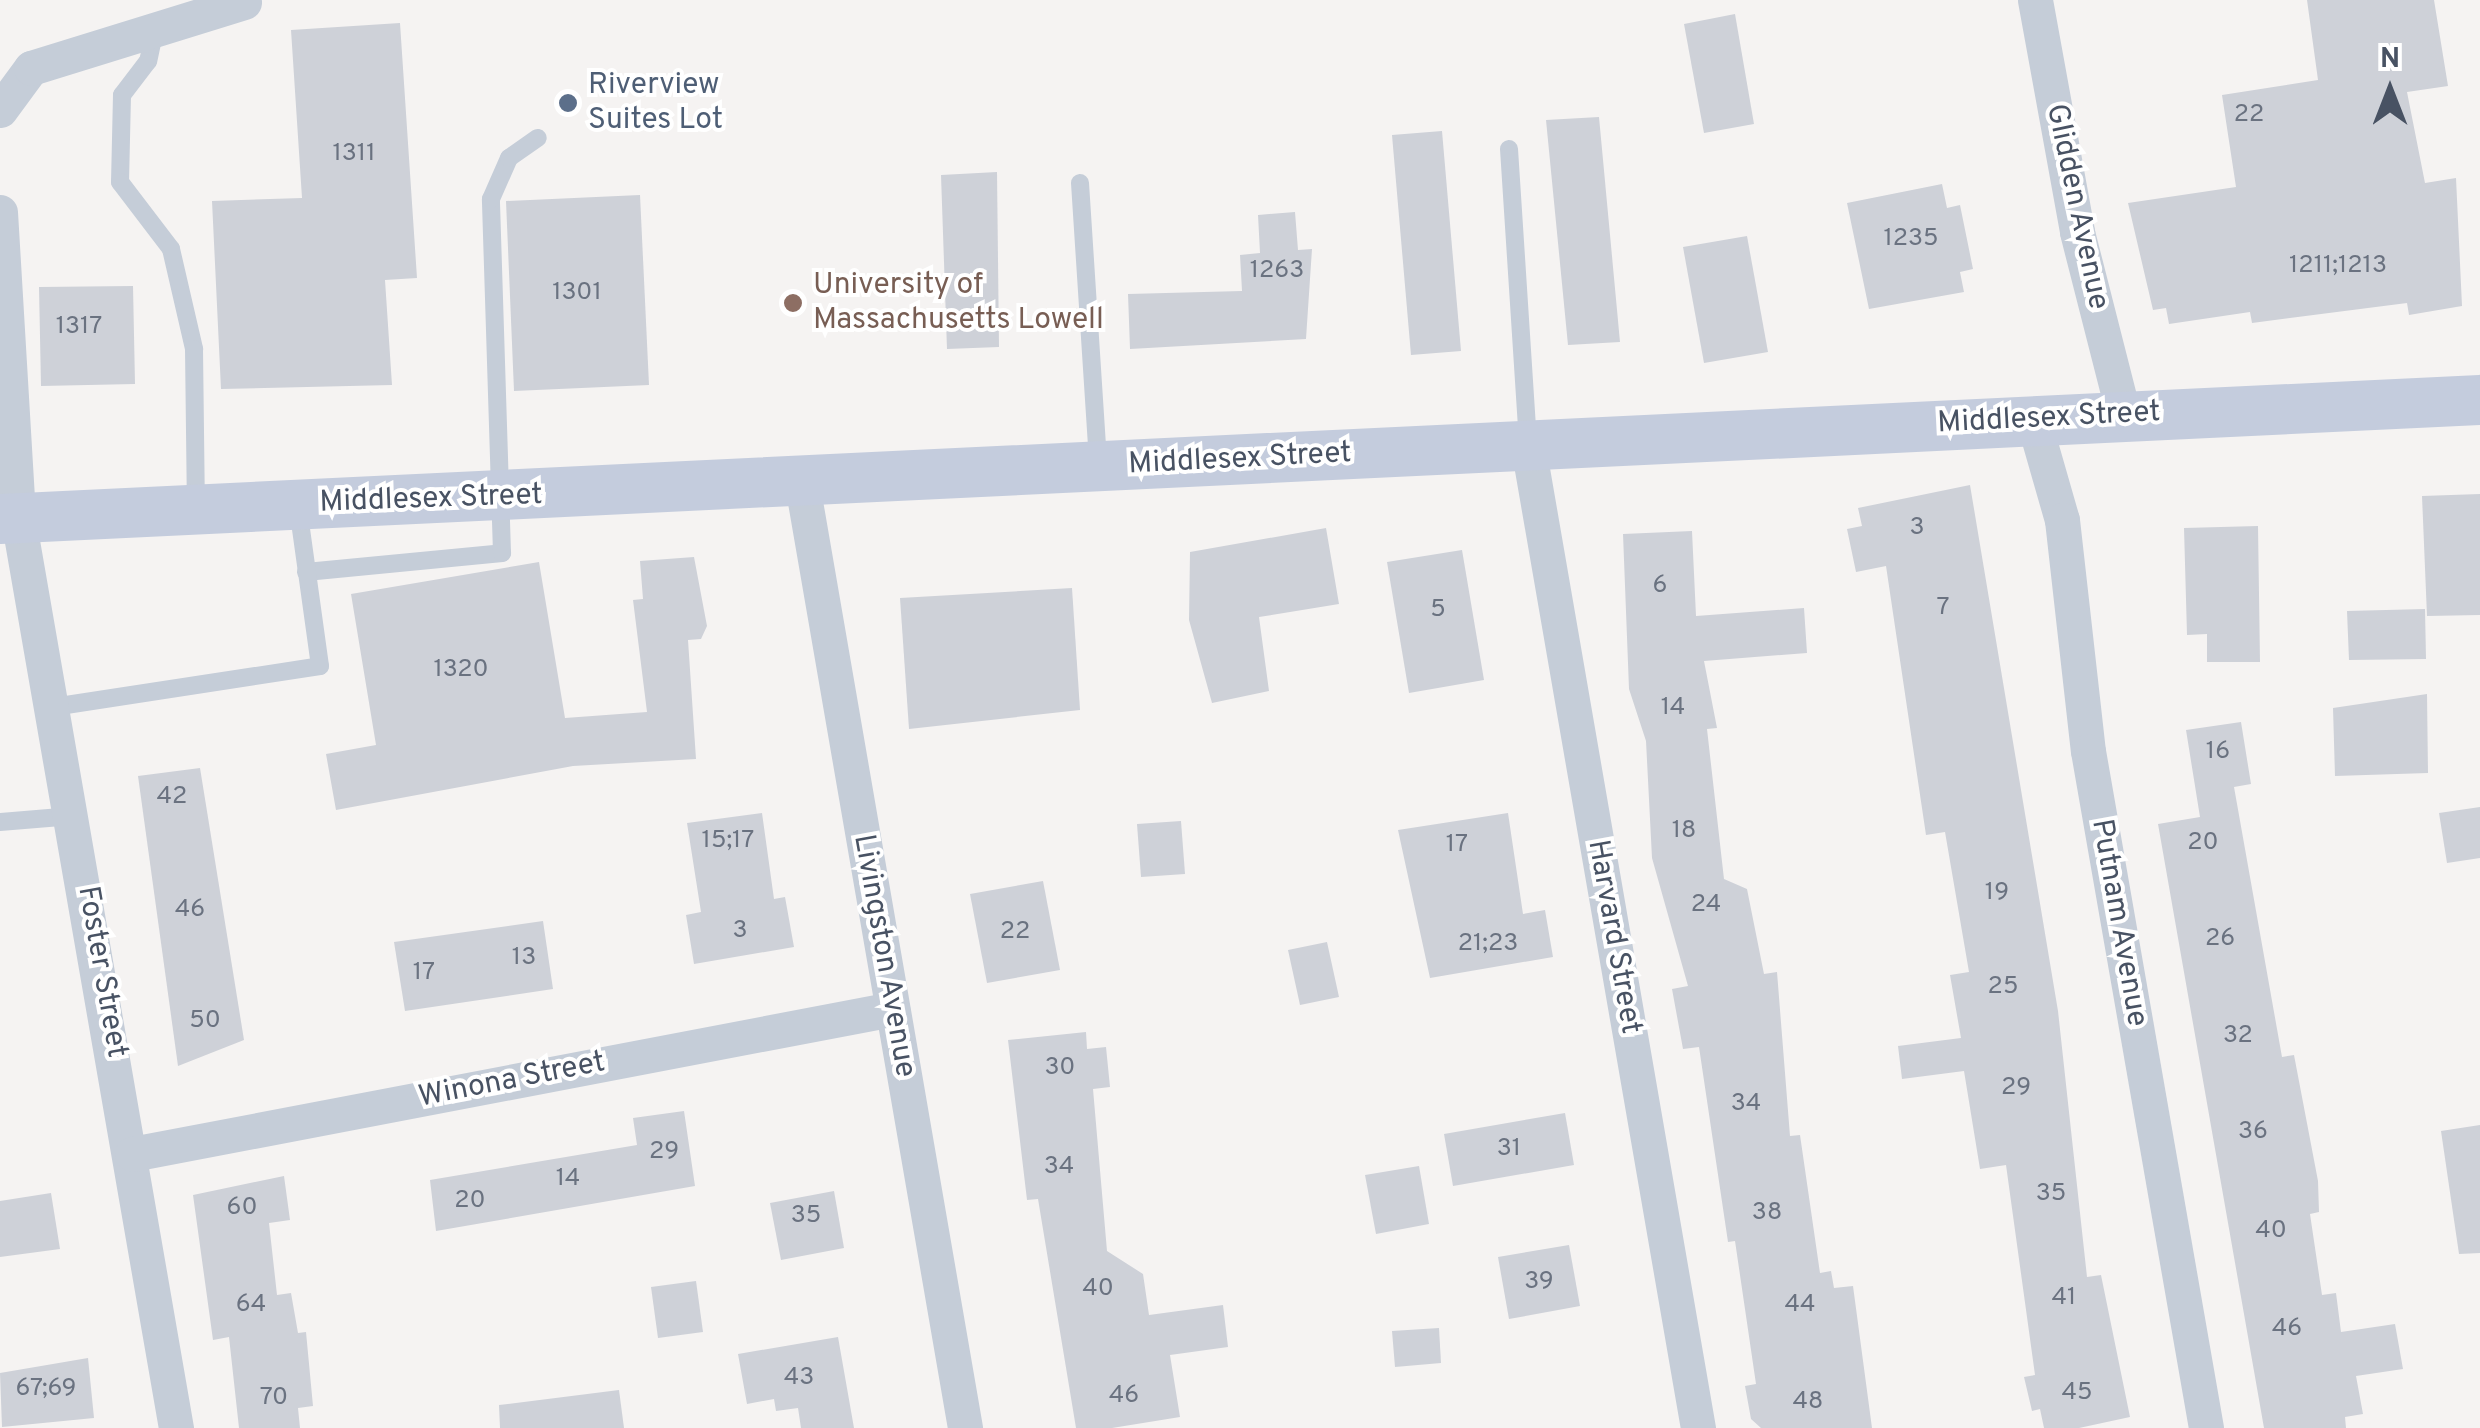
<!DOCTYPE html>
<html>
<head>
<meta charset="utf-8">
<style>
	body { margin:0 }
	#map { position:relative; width:2480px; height:1428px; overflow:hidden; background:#f5f3f2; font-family:Overpass,sans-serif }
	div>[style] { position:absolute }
	.building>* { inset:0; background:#ced1d8 }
	.service>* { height:18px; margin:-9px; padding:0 9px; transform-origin:9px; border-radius:9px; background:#c5cdd8 }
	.minor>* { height:35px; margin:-17.5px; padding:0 17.5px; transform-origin:17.5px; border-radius:17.5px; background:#c5cdd8 }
	.secondary>* { height:50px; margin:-25px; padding:0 25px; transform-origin:25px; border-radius:25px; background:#c4ccdd }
	.dots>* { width:28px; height:28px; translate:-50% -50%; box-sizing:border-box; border:5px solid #fff; border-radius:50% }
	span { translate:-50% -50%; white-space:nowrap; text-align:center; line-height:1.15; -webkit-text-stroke:8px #fff; paint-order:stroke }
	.number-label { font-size:25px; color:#6a7280 }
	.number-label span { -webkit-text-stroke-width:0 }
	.service-label { font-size:30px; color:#4e5e75 }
	.left { translate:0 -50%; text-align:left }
	.street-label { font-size:30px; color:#485263 }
	.education-label { font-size:30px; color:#785e54 }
	.north { position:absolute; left:2340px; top:40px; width:100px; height:100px; -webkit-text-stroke:8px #fff; paint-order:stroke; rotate:0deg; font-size:28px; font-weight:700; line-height:40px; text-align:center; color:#485263 }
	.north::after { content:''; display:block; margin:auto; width:35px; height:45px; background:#485263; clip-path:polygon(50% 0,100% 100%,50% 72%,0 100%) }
</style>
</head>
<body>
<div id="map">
	<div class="building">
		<i style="clip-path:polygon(2307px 0,2434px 0,2448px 86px,2407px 92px,2425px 183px,2456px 178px,2462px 306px,2409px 315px,2407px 303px,2252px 323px,2250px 312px,2169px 324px,2166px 308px,2153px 310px,2128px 203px,2236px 187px,2222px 95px,2318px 80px)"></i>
		<i style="clip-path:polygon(1735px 14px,1754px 124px,1704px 133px,1684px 24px)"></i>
		<i style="clip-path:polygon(400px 23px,417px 278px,385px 280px,392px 385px,221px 389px,212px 201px,302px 198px,291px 30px)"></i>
		<i style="clip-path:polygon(1599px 117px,1620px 342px,1568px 345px,1546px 120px)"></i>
		<i style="clip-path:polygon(1442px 131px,1461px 351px,1411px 355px,1392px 135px)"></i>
		<i style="clip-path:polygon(997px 172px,999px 347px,947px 349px,941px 175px)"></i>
		<i style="clip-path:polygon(1942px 184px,1947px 208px,1960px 205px,1973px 269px,1960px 272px,1964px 292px,1869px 309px,1847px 203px)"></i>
		<i style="clip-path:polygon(640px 195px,649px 385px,514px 391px,506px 201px)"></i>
		<i style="clip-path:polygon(1295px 212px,1298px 250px,1312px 249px,1306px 339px,1130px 349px,1128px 294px,1242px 291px,1240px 255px,1260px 253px,1258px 215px)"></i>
		<i style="clip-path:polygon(1747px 236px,1768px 352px,1704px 363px,1683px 247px)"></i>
		<i style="clip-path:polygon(133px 286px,135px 384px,41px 386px,39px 287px)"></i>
		<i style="clip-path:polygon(1970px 485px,2058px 1011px,2087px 1277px,2101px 1275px,2130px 1417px,2079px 1428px,2044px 1428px,2040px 1409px,2032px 1411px,2024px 1377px,2035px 1375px,2006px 1165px,1980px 1169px,1964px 1071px,1902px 1079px,1898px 1046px,1961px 1038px,1950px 975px,1969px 972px,1945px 832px,1926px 835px,1886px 566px,1856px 572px,1847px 529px,1862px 526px,1858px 508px)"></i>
		<i style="clip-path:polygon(2480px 494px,2480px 615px,2427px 616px,2422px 496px)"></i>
		<i style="clip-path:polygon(2258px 526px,2260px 662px,2207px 662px,2207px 634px,2187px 635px,2184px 528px)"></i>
		<i style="clip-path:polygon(1326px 528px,1339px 604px,1259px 617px,1269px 691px,1212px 703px,1189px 620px,1190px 552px)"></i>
		<i style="clip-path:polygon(1692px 531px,1696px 616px,1804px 608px,1807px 653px,1704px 661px,1717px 728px,1707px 729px,1724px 879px,1747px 889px,1764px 974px,1777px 972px,1790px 1136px,1800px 1135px,1820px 1273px,1831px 1271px,1834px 1288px,1853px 1286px,1872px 1428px,1761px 1428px,1751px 1419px,1745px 1386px,1756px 1384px,1735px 1241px,1728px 1242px,1699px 1047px,1683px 1049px,1672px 989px,1688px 986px,1652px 858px,1646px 741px,1629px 689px,1623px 534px)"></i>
		<i style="clip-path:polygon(1462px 550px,1484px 680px,1409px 693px,1387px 562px)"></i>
		<i style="clip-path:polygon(694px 557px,707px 626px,701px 639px,688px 640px,696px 759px,573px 766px,336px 810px,326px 754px,376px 745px,351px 594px,539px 562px,565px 718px,647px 712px,633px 600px,643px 599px,640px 561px)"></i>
		<i style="clip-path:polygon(1072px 588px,1080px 710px,909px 729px,900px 598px)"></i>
		<i style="clip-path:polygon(2425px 609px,2426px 659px,2349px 660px,2347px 611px)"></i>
		<i style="clip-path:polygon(2427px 694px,2428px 773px,2335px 776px,2333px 708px)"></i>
		<i style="clip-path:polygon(2241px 722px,2251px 784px,2234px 787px,2282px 1057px,2294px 1055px,2318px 1181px,2319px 1212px,2310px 1214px,2322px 1295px,2336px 1293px,2341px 1332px,2395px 1324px,2403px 1369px,2356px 1376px,2363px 1414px,2345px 1417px,2346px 1428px,2264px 1428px,2158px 824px,2200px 817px,2186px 730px)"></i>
		<i style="clip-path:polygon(200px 768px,244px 1040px,178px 1066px,138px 776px)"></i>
		<i style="clip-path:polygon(2480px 807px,2480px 858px,2447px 863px,2439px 813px)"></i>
		<i style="clip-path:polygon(762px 813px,774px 899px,785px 897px,794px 947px,694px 964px,686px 915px,701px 912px,687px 823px)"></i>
		<i style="clip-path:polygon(1508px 813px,1523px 914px,1545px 910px,1553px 957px,1430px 978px,1398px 830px)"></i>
		<i style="clip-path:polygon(1181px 821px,1185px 874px,1141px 877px,1137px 824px)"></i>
		<i style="clip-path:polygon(1043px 881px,1060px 970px,987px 983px,970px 894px)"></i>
		<i style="clip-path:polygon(543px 921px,553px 989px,405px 1011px,394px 942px)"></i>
		<i style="clip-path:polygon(1327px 942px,1339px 997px,1300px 1005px,1288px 950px)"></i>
		<i style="clip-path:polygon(1086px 1032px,1087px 1049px,1106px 1047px,1110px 1087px,1093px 1089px,1107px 1251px,1143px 1274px,1149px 1315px,1223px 1305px,1228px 1347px,1170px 1355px,1180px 1417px,1112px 1428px,1076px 1428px,1038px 1199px,1027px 1200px,1008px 1040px)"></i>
		<i style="clip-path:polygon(684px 1111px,695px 1186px,436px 1231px,430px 1180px,637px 1145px,633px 1118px)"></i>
		<i style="clip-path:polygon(1565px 1113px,1574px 1165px,1453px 1186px,1444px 1134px)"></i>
		<i style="clip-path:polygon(2480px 1125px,2480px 1253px,2459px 1254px,2441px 1131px)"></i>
		<i style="clip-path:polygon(1419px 1166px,1429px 1224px,1376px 1234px,1365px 1175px)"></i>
		<i style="clip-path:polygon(284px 1176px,290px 1220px,269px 1223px,277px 1295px,291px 1293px,298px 1333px,306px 1332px,313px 1406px,298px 1408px,300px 1428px,239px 1428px,229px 1337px,213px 1340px,193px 1195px)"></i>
		<i style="clip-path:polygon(834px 1191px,844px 1248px,781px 1260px,770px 1203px)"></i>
		<i style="clip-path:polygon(51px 1193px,60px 1249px,0 1257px,0 1201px)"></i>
		<i style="clip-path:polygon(1569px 1245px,1580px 1306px,1509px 1319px,1498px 1257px)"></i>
		<i style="clip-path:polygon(696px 1281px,703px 1332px,658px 1338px,651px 1287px)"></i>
		<i style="clip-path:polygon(1439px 1328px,1441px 1363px,1395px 1367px,1392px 1331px)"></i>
		<i style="clip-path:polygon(838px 1337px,854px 1428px,801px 1428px,798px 1408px,776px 1411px,774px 1399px,747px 1404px,738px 1354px)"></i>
		<i style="clip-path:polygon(88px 1358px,94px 1418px,2px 1427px,0 1373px)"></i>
		<i style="clip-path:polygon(619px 1390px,624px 1428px,500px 1428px,499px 1405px)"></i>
	</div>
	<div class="service">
		<i style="left:155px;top:29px;width:33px;rotate:102deg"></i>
		<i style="left:148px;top:61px;width:43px;rotate:127.4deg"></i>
		<i style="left:122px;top:95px;width:87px;rotate:91.3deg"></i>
		<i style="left:120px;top:182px;width:84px;rotate:52.7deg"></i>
		<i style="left:171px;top:249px;width:103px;rotate:77deg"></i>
		<i style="left:194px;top:349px;width:159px;rotate:89.3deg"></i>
		<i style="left:1509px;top:149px;width:297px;rotate:86.3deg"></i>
		<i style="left:1080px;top:183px;width:280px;rotate:86.3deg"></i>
		<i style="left:306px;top:572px;width:197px;rotate:-5.5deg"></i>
		<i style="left:502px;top:553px;width:354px;rotate:-91.8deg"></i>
		<i style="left:491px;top:199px;width:45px;rotate:-66.3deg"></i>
		<i style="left:509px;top:158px;width:35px;rotate:-35deg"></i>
		<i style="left:53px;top:707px;width:270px;rotate:-8.7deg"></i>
		<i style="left:320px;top:666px;width:160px;rotate:-97.9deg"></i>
		<i style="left:0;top:822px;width:73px;rotate:-4.7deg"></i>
	</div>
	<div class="minor">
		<i style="left:2035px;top:0;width:236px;rotate:79.7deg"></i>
		<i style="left:2077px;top:232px;width:187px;rotate:75.7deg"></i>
		<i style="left:0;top:110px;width:52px;rotate:-53.6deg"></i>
		<i style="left:31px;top:68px;width:223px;rotate:-17.2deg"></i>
		<i style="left:0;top:212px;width:307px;rotate:86.6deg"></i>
		<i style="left:18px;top:518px;width:924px;rotate:80.15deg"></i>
		<i style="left:2033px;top:419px;width:105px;rotate:74deg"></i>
		<i style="left:2062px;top:520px;width:232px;rotate:83.6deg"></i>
		<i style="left:2088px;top:751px;width:687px;rotate:80.11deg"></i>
		<i style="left:1528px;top:446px;width:997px;rotate:80.18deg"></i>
		<i style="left:802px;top:484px;width:958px;rotate:80.2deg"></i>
		<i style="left:132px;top:1154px;width:774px;rotate:-10.8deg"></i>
	</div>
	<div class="secondary">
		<i style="left:0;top:519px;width:2483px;rotate:-2.75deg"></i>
	</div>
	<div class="dots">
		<i style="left:568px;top:103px;background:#5c6f8a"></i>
		<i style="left:793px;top:303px;background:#8d6e63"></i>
	</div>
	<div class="number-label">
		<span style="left:2249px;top:115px">22</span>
		<span style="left:354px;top:154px">1311</span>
		<span style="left:1911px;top:239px">1235</span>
		<span style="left:2338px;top:266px">1211;1213</span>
		<span style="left:1277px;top:271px">1263</span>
		<span style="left:577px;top:293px">1301</span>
		<span style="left:79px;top:327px">1317</span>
		<span style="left:1917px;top:528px">3</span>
		<span style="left:1660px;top:586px">6</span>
		<span style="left:1943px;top:608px">7</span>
		<span style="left:1438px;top:610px">5</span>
		<span style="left:461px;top:670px">1320</span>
		<span style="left:1673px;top:708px">14</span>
		<span style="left:2218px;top:752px">16</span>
		<span style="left:172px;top:797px">42</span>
		<span style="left:1684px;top:831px">18</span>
		<span style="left:728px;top:841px">15;17</span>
		<span style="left:2203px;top:843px">20</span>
		<span style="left:1457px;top:845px">17</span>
		<span style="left:1997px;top:893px">19</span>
		<span style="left:1706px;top:905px">24</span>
		<span style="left:190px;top:910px">46</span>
		<span style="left:740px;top:931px">3</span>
		<span style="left:1015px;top:932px">22</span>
		<span style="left:2220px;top:939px">26</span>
		<span style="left:1488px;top:944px">21;23</span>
		<span style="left:524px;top:958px">13</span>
		<span style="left:424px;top:973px">17</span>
		<span style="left:2003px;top:987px">25</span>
		<span style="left:205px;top:1021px">50</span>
		<span style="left:2238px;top:1036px">32</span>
		<span style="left:1060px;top:1068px">30</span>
		<span style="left:2016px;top:1088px">29</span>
		<span style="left:1746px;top:1104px">34</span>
		<span style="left:2253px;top:1132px">36</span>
		<span style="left:1509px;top:1149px">31</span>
		<span style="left:664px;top:1152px">29</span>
		<span style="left:1059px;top:1167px">34</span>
		<span style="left:568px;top:1179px">14</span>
		<span style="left:2051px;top:1194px">35</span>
		<span style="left:470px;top:1201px">20</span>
		<span style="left:242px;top:1208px">60</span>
		<span style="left:1767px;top:1213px">38</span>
		<span style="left:806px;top:1216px">35</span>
		<span style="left:2271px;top:1231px">40</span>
		<span style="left:1539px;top:1282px">39</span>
		<span style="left:1098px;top:1289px">40</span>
		<span style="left:2064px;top:1298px">41</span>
		<span style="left:251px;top:1305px">64</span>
		<span style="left:1800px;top:1305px">44</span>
		<span style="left:2287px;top:1329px">46</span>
		<span style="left:799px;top:1378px">43</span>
		<span style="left:46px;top:1389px">67;69</span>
		<span style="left:2077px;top:1393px">45</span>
		<span style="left:1124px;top:1396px">46</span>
		<span style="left:274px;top:1398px">70</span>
		<span style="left:1808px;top:1402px">48</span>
	</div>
	<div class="service-label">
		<span class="left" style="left:588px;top:103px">Riverview<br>Suites Lot</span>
	</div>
	<div class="street-label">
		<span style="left:2076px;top:207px;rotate:78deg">Glidden Avenue</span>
		<span style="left:2049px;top:419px;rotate:-3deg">Middlesex Street</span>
		<span style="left:1240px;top:460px;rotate:-3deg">Middlesex Street</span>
		<span style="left:431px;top:500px;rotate:-2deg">Middlesex Street</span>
		<span style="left:2118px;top:923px;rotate:80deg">Putnam Avenue</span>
		<span style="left:1613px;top:937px;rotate:80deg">Harvard Street</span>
		<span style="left:883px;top:956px;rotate:80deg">Livingston Avenue</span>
		<span style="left:101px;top:972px;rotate:80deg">Foster Street</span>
		<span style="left:512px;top:1081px;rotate:-11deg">Winona Street</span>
	</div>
	<div class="education-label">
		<span class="left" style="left:813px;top:303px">University of<br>Massachusetts Lowell</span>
	</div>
	<div class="north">N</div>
</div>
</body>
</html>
